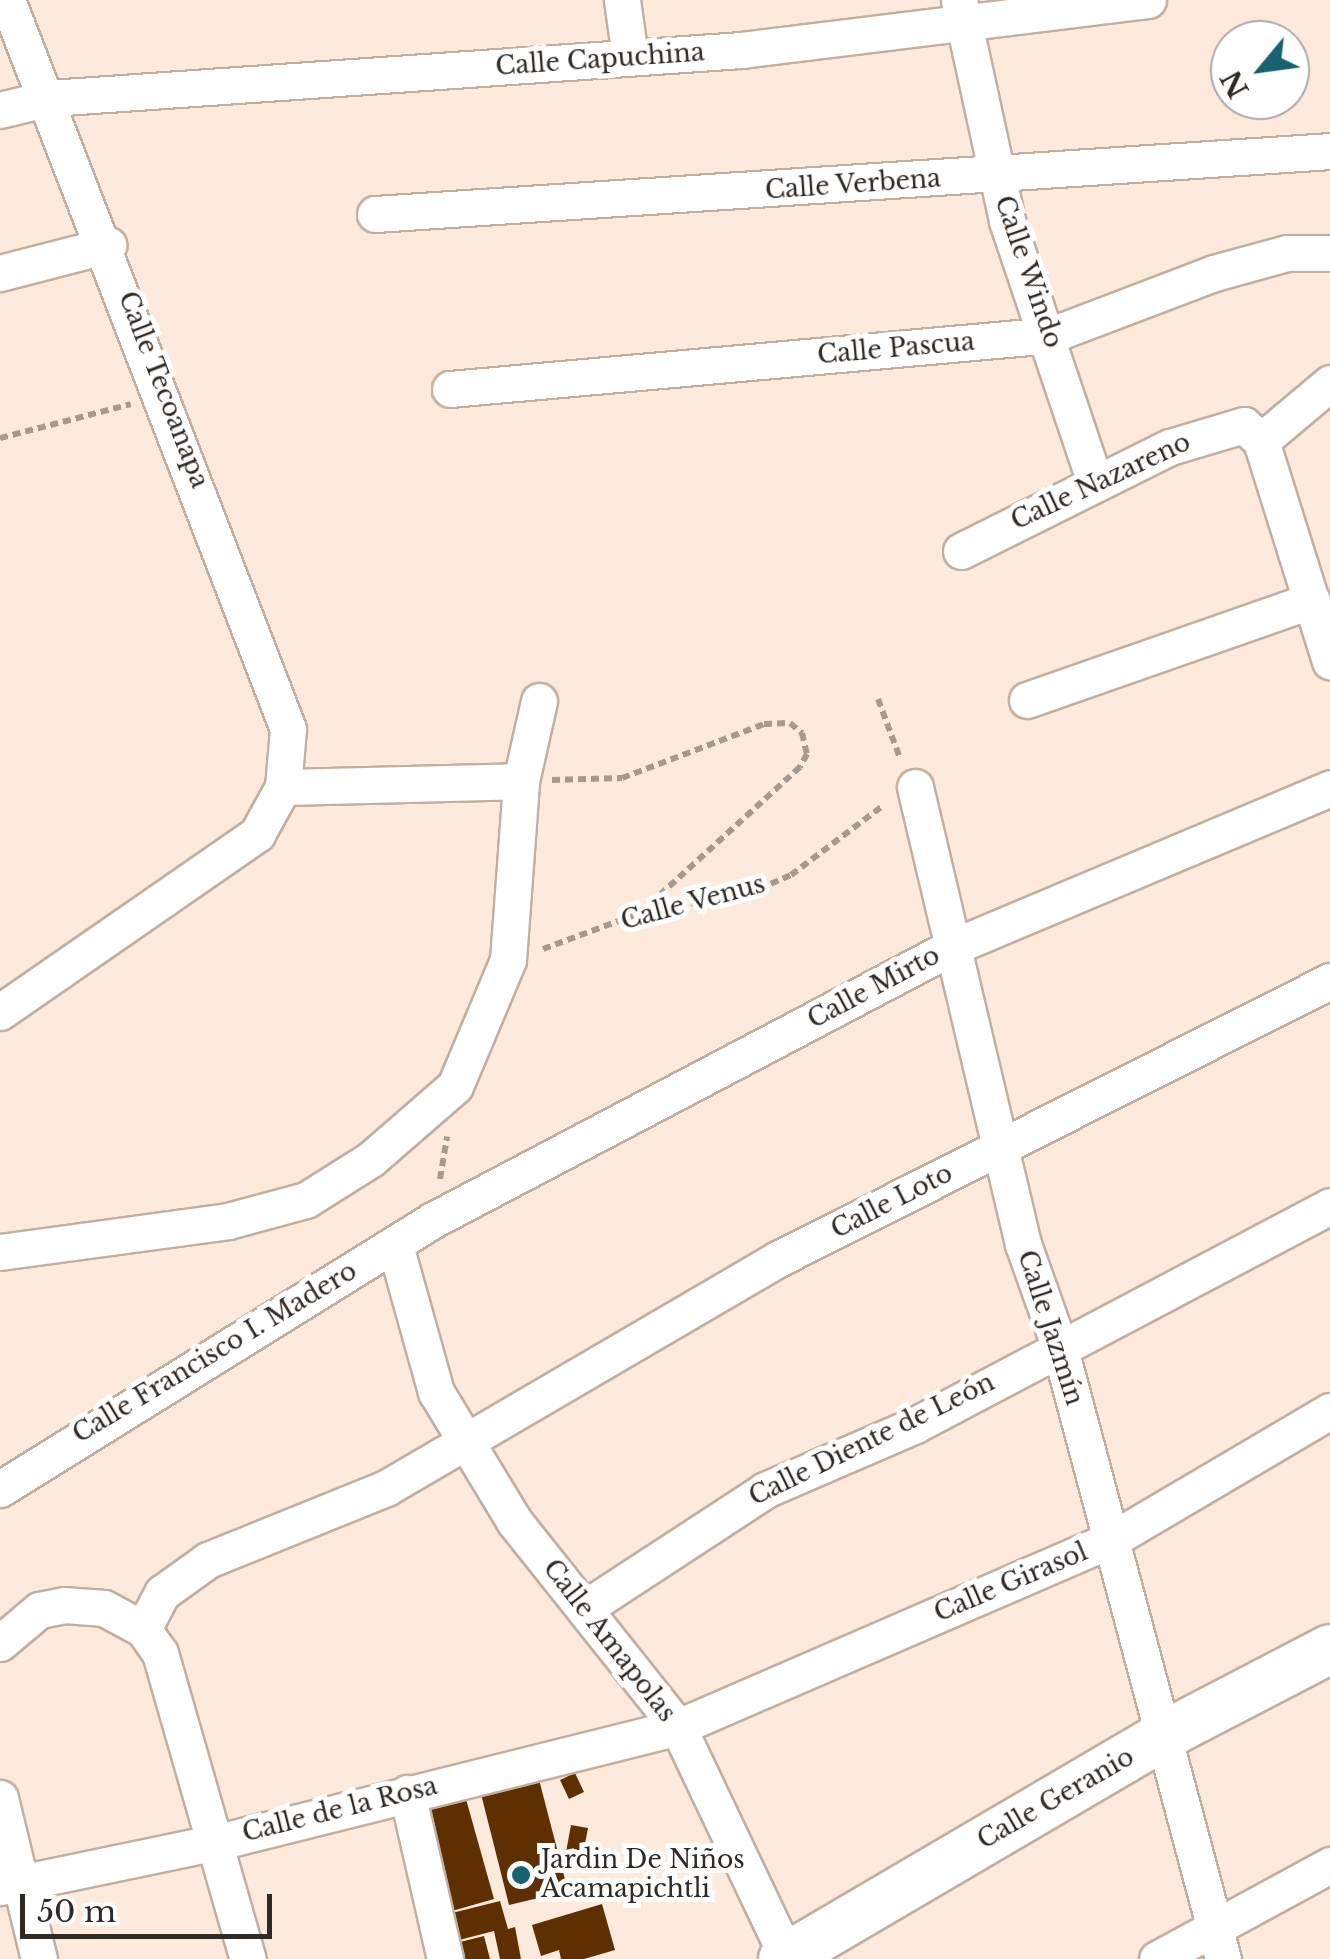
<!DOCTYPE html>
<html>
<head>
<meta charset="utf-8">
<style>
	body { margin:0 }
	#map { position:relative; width:1330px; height:1959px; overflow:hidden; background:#feeadd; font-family:"Libre Baskerville",serif }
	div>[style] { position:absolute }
	.building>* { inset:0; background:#5e2f00 }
	.path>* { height:6px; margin-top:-3px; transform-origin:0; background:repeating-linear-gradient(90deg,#a7998f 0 8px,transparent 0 13px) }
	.roads { filter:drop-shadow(2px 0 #c1afa1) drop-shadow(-2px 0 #c1afa1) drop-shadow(0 2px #c1afa1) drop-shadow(0 -2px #c1afa1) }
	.street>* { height:35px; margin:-17.5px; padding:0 17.5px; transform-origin:17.5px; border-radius:17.5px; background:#fff }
	.secondary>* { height:48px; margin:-24px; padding:0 24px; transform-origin:24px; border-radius:24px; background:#fff }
	.dots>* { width:28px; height:28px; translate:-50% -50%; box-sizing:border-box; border:5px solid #fff; border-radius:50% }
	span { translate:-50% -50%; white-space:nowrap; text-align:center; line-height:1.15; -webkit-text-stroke:10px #fff; paint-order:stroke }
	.street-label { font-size:25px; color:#302924 }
	.poi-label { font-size:25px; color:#302924 }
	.left { translate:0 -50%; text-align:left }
	.north { position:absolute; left:1210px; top:20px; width:100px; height:100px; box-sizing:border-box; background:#fff; border:2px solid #aca9a7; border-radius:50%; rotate:241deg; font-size:28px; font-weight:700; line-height:40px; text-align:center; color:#302924 }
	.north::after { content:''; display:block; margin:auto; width:35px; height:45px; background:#17626f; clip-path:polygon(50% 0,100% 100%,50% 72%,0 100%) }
	.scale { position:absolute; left:20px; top:1894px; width:252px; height:45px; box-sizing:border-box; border:5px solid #302924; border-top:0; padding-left:12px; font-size:30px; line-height:35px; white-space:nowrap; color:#302924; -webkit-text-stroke:8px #fff; paint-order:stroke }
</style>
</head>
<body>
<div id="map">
	<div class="building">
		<i style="clip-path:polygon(537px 1772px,568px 1891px,509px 1905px,479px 1786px)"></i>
		<i style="clip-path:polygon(575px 1773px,584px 1792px,569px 1799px,560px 1780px)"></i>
		<i style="clip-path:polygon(464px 1792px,494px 1899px,452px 1911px,423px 1803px)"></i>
		<i style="clip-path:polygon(571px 1825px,588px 1828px,583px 1854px,566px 1852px)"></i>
		<i style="clip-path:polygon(500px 1901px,508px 1929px,515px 1927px,521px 1959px,500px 1959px,494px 1931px,459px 1940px,452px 1913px)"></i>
		<i style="clip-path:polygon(602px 1904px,615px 1950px,584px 1959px,561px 1959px,559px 1950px,541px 1956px,532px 1925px)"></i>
		<i style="clip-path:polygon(484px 1936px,490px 1959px,460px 1959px,456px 1943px)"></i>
	</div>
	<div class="path">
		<i style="left:0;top:438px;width:135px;rotate:-14.5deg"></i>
		<i style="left:878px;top:699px;width:63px;rotate:69.6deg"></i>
		<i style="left:552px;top:780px;width:70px;rotate:-1.6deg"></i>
		<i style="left:622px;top:778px;width:152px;rotate:-20.8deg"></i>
		<i style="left:764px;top:724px;width:26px;rotate:-2deg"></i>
		<i style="left:790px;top:723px;width:16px;rotate:40deg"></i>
		<i style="left:802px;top:733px;width:22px;rotate:77deg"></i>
		<i style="left:807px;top:754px;width:15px;rotate:118deg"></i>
		<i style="left:800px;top:767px;width:217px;rotate:137.6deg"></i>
		<i style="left:543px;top:949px;width:103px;rotate:-20.4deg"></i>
		<i style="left:640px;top:913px;width:109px;rotate:-10.1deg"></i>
		<i style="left:747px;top:894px;width:48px;rotate:-23.4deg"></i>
		<i style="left:791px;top:875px;width:116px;rotate:-37deg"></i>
		<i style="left:440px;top:1179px;width:43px;rotate:-80.5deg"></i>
	</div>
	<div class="roads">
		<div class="street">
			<i style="left:622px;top:0;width:58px;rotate:82deg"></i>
			<i style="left:959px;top:0;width:226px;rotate:77.7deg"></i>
			<i style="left:1007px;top:221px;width:276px;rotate:71.4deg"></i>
			<i style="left:0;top:110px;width:51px;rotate:-13.5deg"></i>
			<i style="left:50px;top:98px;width:693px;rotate:-3.97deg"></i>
			<i style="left:741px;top:50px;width:410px;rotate:-7deg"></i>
			<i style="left:375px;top:214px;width:957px;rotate:-3.77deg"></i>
			<i style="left:0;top:273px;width:112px;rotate:-14.5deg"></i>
			<i style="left:450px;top:389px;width:603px;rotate:-5.13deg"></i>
			<i style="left:1051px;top:335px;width:174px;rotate:-20.8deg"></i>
			<i style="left:1214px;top:273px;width:76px;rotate:-15.3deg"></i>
			<i style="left:1287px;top:253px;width:43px"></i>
			<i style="left:1261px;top:441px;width:90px;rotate:-40deg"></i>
			<i style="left:961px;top:551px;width:233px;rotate:-26.5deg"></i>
			<i style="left:1170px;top:447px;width:77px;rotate:-16.6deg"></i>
			<i style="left:1244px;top:425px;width:23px;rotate:43deg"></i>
			<i style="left:1261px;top:441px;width:231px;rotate:72.6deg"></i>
			<i style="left:1027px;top:700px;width:302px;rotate:-19.3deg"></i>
			<i style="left:283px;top:787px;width:238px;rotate:-1.4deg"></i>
			<i style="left:915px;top:787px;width:470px;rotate:76.7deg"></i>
			<i style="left:1023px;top:1244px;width:107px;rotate:70.4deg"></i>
			<i style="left:1059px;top:1345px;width:636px;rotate:75.05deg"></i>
			<i style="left:0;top:1012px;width:313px;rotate:-34.7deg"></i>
			<i style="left:257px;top:834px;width:54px;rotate:-61deg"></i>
			<i style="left:283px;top:787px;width:58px;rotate:-85.1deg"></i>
			<i style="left:288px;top:729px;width:781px;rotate:-111.08deg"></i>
			<i style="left:395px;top:1245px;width:153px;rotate:74.4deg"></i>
			<i style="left:436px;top:1392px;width:151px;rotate:58.8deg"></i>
			<i style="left:514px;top:1521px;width:263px;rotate:51.5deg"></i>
			<i style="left:678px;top:1727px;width:255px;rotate:64.6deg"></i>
			<i style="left:0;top:1252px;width:230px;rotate:-7.7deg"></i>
			<i style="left:228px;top:1221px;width:81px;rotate:-15.1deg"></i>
			<i style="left:306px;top:1200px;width:77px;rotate:-32.2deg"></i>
			<i style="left:371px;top:1159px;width:111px;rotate:-41deg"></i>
			<i style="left:455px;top:1086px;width:137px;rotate:-67.2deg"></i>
			<i style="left:508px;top:960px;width:179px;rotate:-85.8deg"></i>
			<i style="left:521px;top:781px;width:82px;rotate:-77.3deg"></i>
			<i style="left:0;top:1489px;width:510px;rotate:-31.85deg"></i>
			<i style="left:433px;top:1220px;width:584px;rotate:-27.75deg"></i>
			<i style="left:950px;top:948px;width:412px;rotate:-22.8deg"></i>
			<i style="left:585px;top:1608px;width:215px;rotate:-33.2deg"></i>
			<i style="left:765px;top:1490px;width:163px;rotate:-23.4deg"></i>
			<i style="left:915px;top:1425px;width:469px;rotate:-27.8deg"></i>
			<i style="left:143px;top:1629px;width:41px;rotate:-62.2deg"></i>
			<i style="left:162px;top:1593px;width:57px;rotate:-35.7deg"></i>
			<i style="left:208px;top:1560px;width:192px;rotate:-22deg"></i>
			<i style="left:386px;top:1488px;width:454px;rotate:-30.3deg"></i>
			<i style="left:778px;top:1259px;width:618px;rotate:-26.73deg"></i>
			<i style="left:0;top:1643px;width:51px;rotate:-40.2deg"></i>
			<i style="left:39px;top:1610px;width:25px;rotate:-11deg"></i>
			<i style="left:64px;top:1605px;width:40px;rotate:4.3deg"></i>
			<i style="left:104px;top:1608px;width:44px;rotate:28.3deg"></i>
			<i style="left:143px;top:1629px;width:29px;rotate:55deg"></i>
			<i style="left:160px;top:1653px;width:318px;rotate:74deg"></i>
			<i style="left:407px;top:1793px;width:170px;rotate:77.1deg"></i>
			<i style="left:0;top:1798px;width:166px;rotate:76.4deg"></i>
			<i style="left:0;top:1887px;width:223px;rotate:-11.7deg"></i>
			<i style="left:218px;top:1842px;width:474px;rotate:-14deg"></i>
			<i style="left:678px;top:1727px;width:472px;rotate:-23.4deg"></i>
			<i style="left:1111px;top:1540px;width:254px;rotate:-30.5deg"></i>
			<i style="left:1157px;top:1959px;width:197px;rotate:-28.5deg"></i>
		</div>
		<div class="secondary">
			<i style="left:783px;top:1959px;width:441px;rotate:-30.4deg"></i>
			<i style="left:1163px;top:1736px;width:188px;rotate:-27.5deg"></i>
		</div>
	</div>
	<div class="dots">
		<i style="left:521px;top:1875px;background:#17626f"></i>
	</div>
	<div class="street-label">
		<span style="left:600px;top:60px;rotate:-4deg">Calle Capuchina</span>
		<span style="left:853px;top:185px;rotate:-4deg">Calle Verbena</span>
		<span style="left:1028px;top:272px;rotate:71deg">Calle Windo</span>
		<span style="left:896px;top:349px;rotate:-5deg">Calle Pascua</span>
		<span style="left:163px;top:390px;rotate:69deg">Calle Tecoanapa</span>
		<span style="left:1101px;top:482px;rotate:-25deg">Calle Nazareno</span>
		<span style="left:693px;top:903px;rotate:-15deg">Calle Venus</span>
		<span style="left:874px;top:988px;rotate:-28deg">Calle Mirto</span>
		<span style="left:892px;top:1202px;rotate:-27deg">Calle Loto</span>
		<span style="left:1050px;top:1328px;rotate:72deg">Calle Jazmín</span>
		<span style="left:215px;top:1353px;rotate:-31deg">Calle Francisco I. Madero</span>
		<span style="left:872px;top:1440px;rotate:-26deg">Calle Diente de León</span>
		<span style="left:1011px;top:1583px;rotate:-23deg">Calle Girasol</span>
		<span style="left:609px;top:1641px;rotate:52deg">Calle Amapolas</span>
		<span style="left:1056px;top:1799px;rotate:-30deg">Calle Geranio</span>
		<span style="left:340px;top:1810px;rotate:-14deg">Calle de la Rosa</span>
	</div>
	<div class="poi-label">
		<span class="left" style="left:541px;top:1875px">Jardin De Niños<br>Acamapichtli</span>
	</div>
	<div class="north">N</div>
	<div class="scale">50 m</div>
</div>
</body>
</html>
